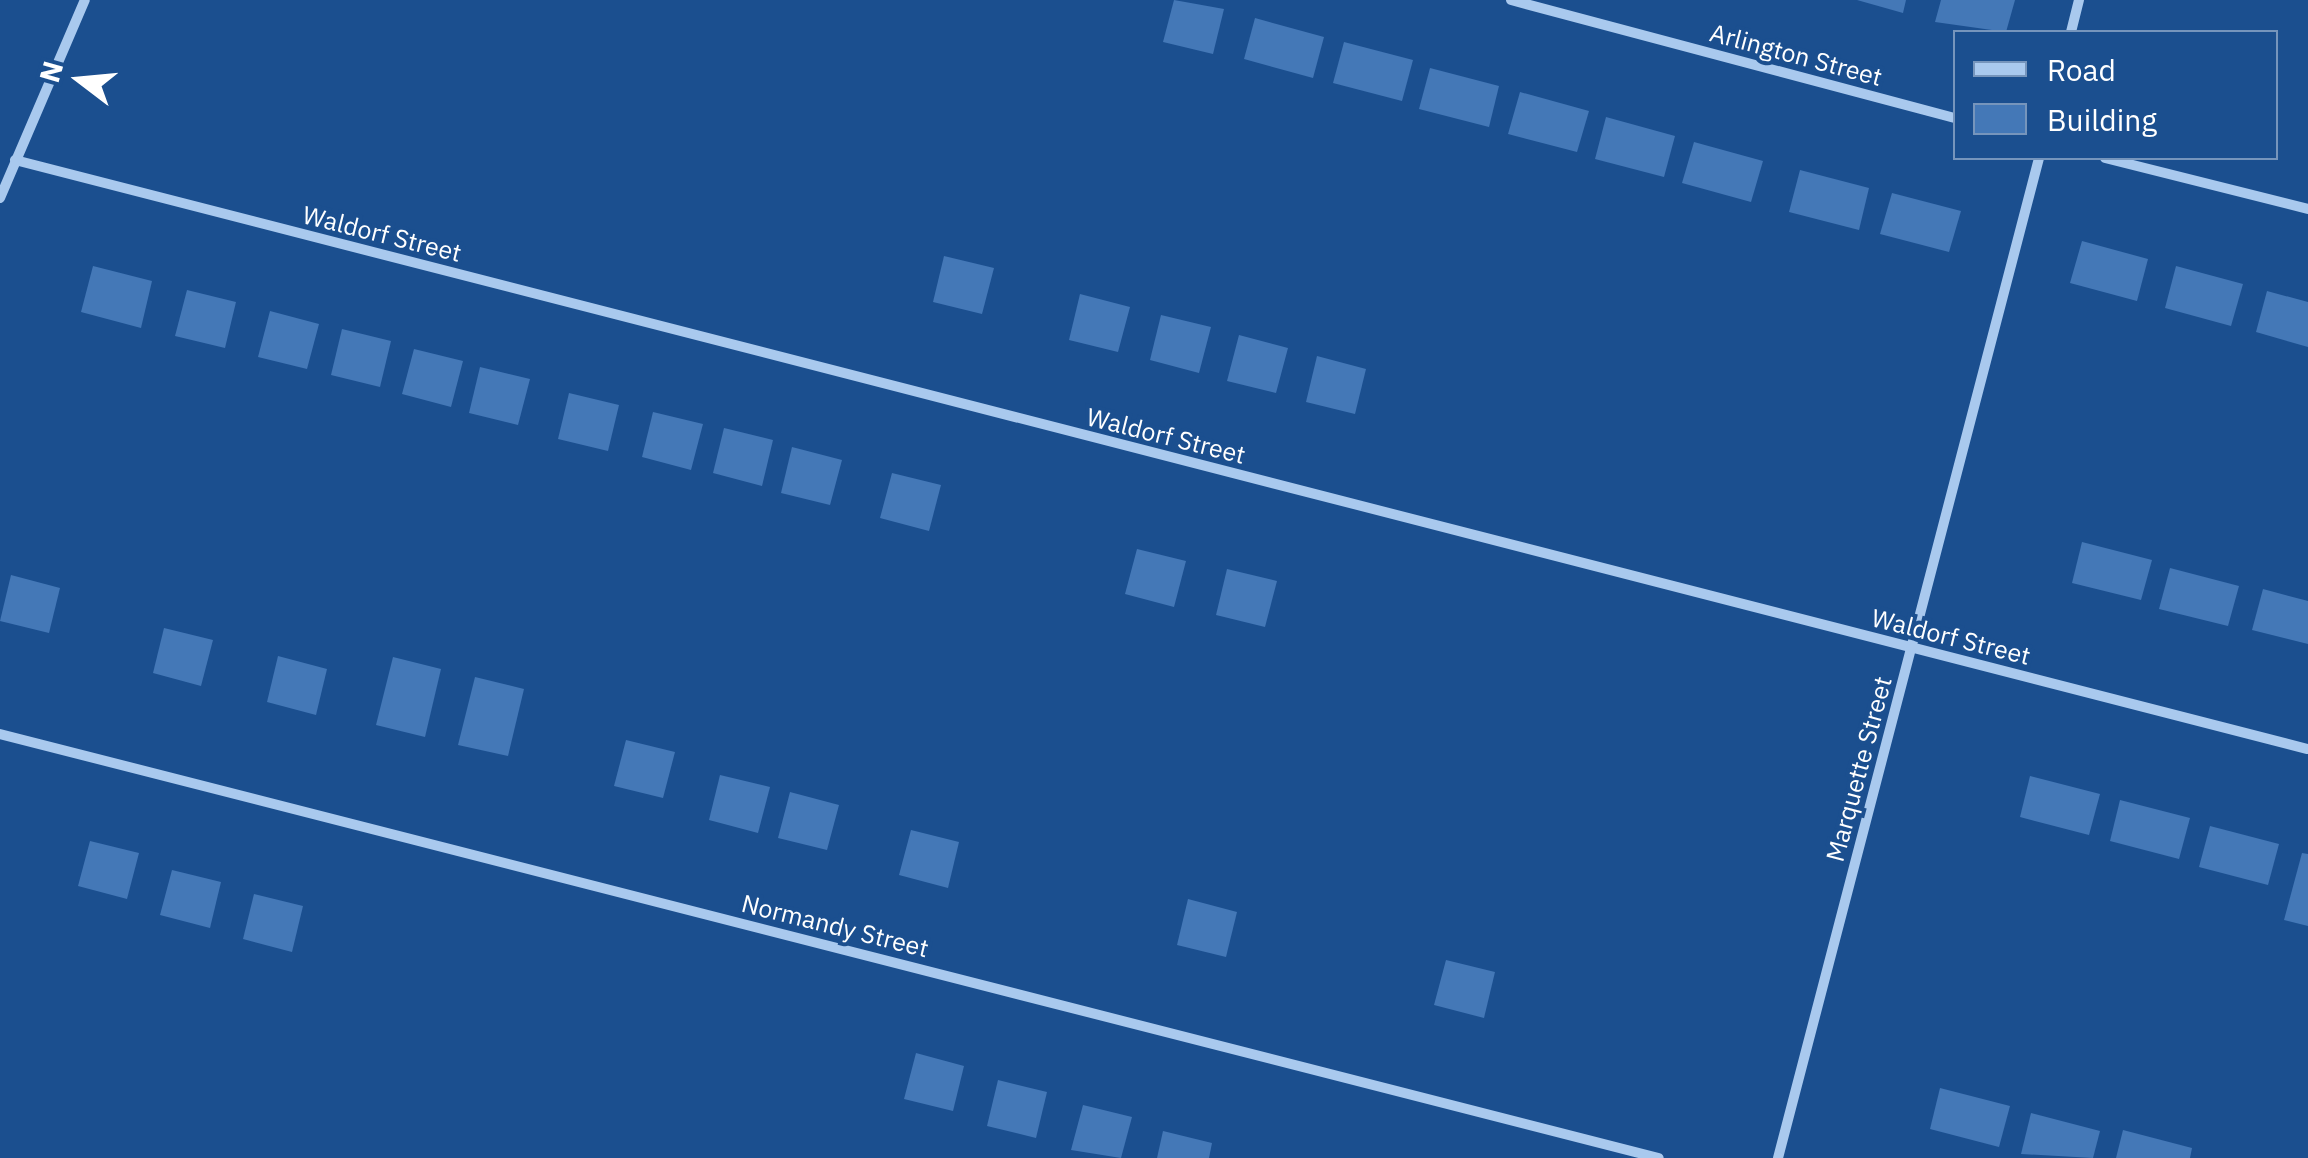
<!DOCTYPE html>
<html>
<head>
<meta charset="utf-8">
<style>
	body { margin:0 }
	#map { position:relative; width:2308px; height:1158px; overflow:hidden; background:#1b4f8f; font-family:"IBM Plex Sans",sans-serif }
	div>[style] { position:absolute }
	.building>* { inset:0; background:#4478b7 }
	.minor>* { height:10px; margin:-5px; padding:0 5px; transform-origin:5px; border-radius:5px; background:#a9c9ee }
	span { translate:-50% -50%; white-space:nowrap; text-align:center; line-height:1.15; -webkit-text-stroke:8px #1b4f8f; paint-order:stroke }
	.street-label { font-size:25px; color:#fff }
	.legend { position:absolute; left:1953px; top:30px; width:325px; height:130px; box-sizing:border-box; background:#1b4f8f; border:2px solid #7695bc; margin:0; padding:12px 18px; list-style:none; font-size:30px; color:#fff }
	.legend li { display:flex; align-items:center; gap:20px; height:50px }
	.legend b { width:50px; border:2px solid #7695bc }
	.north { position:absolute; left:30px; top:30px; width:100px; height:100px; -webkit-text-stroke:8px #1b4f8f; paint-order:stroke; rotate:286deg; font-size:28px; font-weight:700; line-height:40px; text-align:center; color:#fff }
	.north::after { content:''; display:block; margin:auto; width:35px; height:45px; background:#fff; clip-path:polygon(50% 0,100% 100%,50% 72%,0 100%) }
</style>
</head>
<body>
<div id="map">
	<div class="building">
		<i style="clip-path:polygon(1174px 0,1224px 9px,1213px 54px,1163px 42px)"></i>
		<i style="clip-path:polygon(1857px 0,1906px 0,1903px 13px)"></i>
		<i style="clip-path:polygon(1941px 0,2015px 0,2006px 32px,1935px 22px)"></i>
		<i style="clip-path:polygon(1255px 18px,1324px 37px,1313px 78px,1244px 59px)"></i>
		<i style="clip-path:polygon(1344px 42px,1413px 60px,1402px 101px,1333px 83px)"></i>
		<i style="clip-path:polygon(1430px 68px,1499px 86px,1489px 127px,1419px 109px)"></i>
		<i style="clip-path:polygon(1520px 92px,1589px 111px,1577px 152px,1508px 134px)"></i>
		<i style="clip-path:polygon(1606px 117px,1675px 136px,1664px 177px,1595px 159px)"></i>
		<i style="clip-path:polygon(1694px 142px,1763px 161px,1751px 202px,1682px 183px)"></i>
		<i style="clip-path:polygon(1800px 170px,1869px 188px,1859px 230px,1789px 212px)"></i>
		<i style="clip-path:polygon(1892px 193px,1961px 211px,1949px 252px,1880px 234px)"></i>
		<i style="clip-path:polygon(2082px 241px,2148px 259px,2137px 301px,2070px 283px)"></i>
		<i style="clip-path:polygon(944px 256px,994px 268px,982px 314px,933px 302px)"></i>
		<i style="clip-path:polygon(93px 266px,152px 281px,141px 328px,81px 312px)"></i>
		<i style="clip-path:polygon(2176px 266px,2243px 284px,2231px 326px,2165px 308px)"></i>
		<i style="clip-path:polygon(187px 290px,236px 302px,225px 348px,175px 336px)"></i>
		<i style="clip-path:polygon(2267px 291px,2308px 302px,2308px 347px,2256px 332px)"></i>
		<i style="clip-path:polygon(1080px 294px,1130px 307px,1118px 352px,1069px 340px)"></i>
		<i style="clip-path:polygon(270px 311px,319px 324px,307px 369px,258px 357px)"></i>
		<i style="clip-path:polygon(1161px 315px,1211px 327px,1199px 373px,1150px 360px)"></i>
		<i style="clip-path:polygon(342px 329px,391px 341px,380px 387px,331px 375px)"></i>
		<i style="clip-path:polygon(1239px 335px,1288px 348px,1276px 393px,1227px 381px)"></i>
		<i style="clip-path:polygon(414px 349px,463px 361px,451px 407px,402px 394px)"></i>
		<i style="clip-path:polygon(1317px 356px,1366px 369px,1355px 414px,1306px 402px)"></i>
		<i style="clip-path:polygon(480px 367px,530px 379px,518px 425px,469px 413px)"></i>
		<i style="clip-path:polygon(569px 393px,619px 405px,608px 451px,558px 439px)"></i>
		<i style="clip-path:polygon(653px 412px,703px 424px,691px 470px,642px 457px)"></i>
		<i style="clip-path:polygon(724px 428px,773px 440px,762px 486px,713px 473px)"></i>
		<i style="clip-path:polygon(792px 447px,842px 460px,830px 505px,781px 493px)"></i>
		<i style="clip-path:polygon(892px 473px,941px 485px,929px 531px,880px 518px)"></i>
		<i style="clip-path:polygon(2082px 542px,2152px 560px,2141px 600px,2072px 583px)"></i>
		<i style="clip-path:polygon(1137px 549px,1186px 561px,1174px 607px,1125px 594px)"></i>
		<i style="clip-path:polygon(2170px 568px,2239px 586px,2228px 626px,2159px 609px)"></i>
		<i style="clip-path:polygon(1227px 569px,1277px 581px,1265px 627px,1216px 615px)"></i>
		<i style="clip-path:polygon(11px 575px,60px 588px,49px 633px,0 621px)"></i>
		<i style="clip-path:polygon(2263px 589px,2308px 601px,2308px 644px,2252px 630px)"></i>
		<i style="clip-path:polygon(164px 628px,213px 640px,201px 686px,153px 673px)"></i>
		<i style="clip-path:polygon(278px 656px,327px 669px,316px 715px,267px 702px)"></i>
		<i style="clip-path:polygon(393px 657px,441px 669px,425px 737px,376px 725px)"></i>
		<i style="clip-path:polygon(475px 677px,524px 689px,508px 756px,458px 745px)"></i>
		<i style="clip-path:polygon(626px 740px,675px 752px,663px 798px,614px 786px)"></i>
		<i style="clip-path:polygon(720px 775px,770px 787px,758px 833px,709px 820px)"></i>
		<i style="clip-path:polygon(2030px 776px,2100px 794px,2089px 835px,2020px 817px)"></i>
		<i style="clip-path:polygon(790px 792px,839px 805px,827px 850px,778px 838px)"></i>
		<i style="clip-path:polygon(2120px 800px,2190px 818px,2179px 859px,2110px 841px)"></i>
		<i style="clip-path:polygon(2210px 826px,2279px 844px,2268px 885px,2199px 867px)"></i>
		<i style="clip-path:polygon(911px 830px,959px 842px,948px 888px,899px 875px)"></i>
		<i style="clip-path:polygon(90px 841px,139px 853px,127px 899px,78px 886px)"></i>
		<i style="clip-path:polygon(2302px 853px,2308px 854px,2308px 926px,2284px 920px)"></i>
		<i style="clip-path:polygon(172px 870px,221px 882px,210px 928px,160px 915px)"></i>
		<i style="clip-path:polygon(254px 894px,303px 906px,292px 952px,243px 939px)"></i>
		<i style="clip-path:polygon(1188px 899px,1237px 912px,1226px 957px,1177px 945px)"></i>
		<i style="clip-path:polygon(1446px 960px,1495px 972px,1484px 1018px,1434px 1005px)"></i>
		<i style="clip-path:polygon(916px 1053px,964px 1066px,953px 1111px,904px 1099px)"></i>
		<i style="clip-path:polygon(998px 1080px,1047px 1092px,1036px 1138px,987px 1126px)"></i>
		<i style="clip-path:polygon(1940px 1088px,2010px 1106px,1999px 1147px,1930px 1129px)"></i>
		<i style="clip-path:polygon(1083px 1105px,1132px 1117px,1121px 1158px,1071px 1150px)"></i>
		<i style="clip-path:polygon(2031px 1113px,2100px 1131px,2093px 1158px,2021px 1154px)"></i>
		<i style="clip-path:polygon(2123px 1130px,2192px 1148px,2190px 1158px,2116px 1158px)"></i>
		<i style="clip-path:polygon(1163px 1131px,1212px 1143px,1209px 1158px,1157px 1158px)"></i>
	</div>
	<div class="minor">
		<i style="left:1511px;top:0;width:460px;rotate:14.9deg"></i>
		<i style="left:2071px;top:32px;width:33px;rotate:-76deg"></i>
		<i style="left:2105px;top:158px;width:209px;rotate:14.1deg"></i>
		<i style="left:15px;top:160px;width:2367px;rotate:14.41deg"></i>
		<i style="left:0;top:198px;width:215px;rotate:-66.8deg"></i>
		<i style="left:0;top:734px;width:1712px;rotate:14.34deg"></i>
		<i style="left:1778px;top:1158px;width:1033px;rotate:-75.37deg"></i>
	</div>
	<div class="street-label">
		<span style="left:1796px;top:55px;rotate:15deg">Arlington Street</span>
		<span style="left:382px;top:234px;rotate:14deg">Waldorf Street</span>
		<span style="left:1166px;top:436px;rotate:14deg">Waldorf Street</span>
		<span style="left:1951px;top:637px;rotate:14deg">Waldorf Street</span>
		<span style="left:1859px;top:769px;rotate:-75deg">Marquette Street</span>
		<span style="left:835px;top:926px;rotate:14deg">Normandy Street</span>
	</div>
	<ul class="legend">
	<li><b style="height:12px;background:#a9c9ee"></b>Road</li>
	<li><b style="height:28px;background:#4478b7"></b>Building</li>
	</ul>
	<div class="north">N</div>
</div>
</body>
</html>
